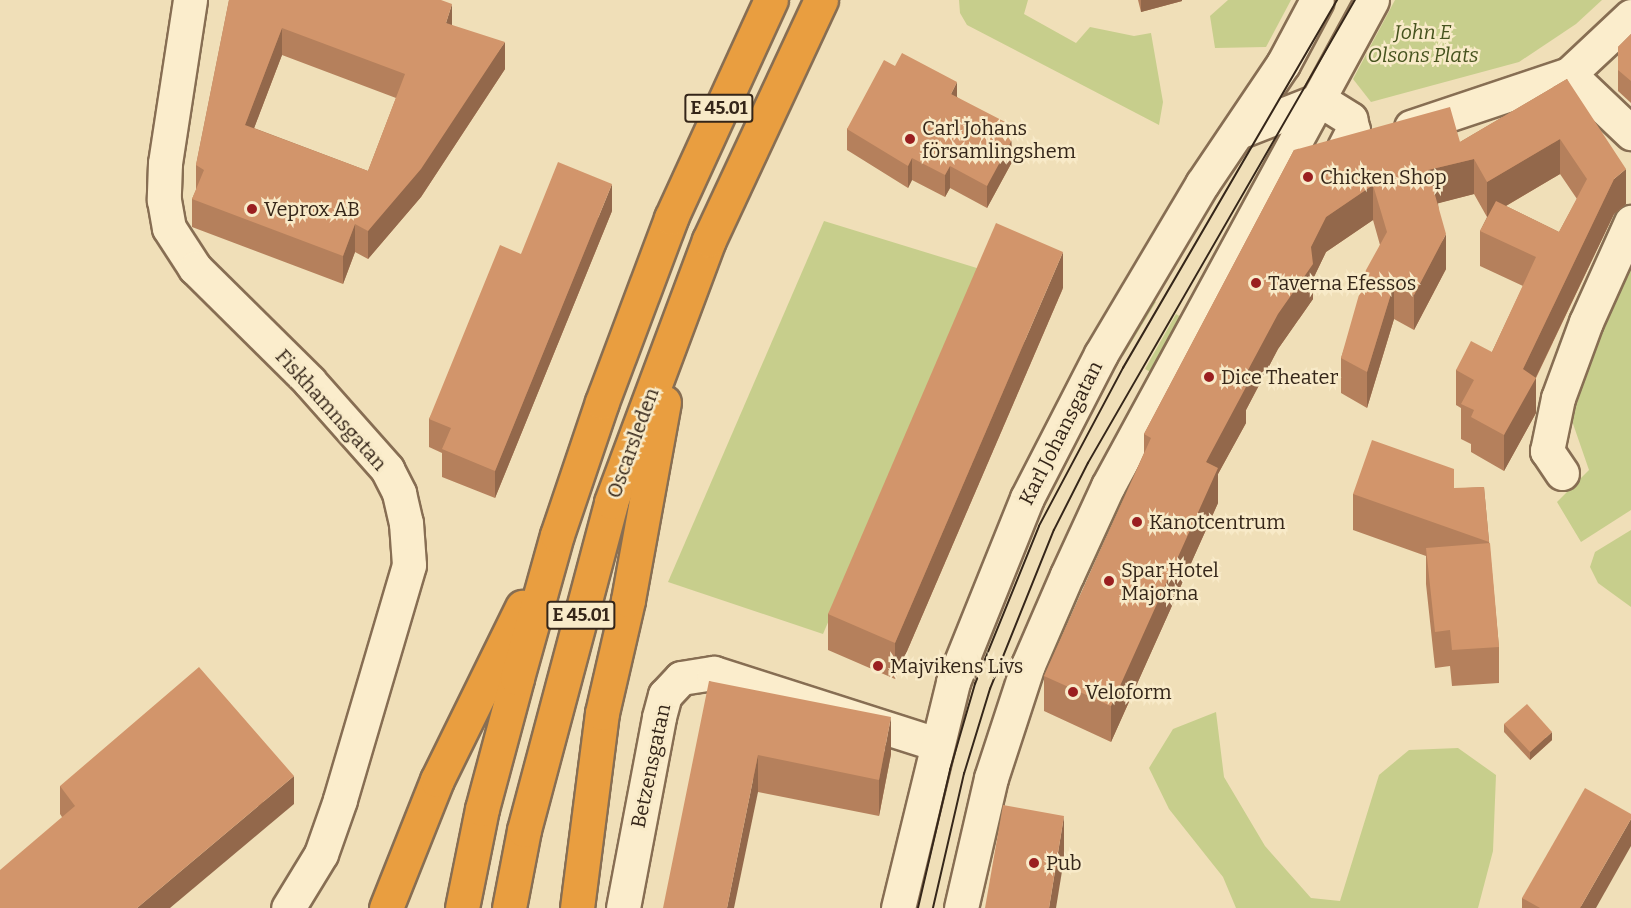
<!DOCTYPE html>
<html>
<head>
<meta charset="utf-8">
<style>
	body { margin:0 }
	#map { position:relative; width:1631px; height:908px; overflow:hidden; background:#f0dfb8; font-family:Bitter,serif }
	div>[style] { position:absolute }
	.green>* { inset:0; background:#c7ce8c }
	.roads { filter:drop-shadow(2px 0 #876e53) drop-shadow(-2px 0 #876e53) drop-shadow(0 2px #876e53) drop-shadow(0 -2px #876e53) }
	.minor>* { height:33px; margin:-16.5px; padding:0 16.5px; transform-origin:16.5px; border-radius:16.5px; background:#fbedcc }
	.highway>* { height:33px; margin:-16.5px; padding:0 16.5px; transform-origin:16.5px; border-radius:16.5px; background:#e99e40 }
	.tram>* { height:1.5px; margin:-0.75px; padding:0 0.75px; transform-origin:0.75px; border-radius:0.75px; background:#352619 }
	.wall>* { inset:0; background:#b5805c }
	.shaded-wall>* { inset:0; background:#93684b }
	.building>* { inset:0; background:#d2956b }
	.dots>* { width:16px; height:16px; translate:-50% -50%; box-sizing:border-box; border:3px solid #f8eac8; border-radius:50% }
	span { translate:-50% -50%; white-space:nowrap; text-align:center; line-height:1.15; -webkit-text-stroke:5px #f8eac8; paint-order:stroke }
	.shield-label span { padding:2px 4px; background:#f8eac8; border:2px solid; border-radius:4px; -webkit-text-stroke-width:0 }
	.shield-label { font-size:18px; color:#352619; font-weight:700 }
	.park-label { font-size:20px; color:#46531e; font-style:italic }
	.poi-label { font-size:20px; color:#352619 }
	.left { translate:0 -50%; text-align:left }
	.street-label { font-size:20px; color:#352619 }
</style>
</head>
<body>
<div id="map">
	<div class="green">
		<i style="clip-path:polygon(959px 0,1028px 0,1024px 14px,1076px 43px,1090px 27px,1134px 36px,1151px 33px,1163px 102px,1159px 125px,967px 25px,960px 13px)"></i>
		<i style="clip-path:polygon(1228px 0,1291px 0,1266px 47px,1215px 48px,1210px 16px)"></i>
		<i style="clip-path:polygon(1395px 0,1602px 0,1576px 24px,1519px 62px,1371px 102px,1353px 79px)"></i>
		<i style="clip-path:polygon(824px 221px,980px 269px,823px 634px,668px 582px)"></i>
		<i style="clip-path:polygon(1631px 253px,1631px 510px,1581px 542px,1557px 502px,1589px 470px,1571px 418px,1577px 385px)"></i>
		<i style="clip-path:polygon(1148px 297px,1156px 302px,1123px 356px,1115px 351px)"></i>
		<i style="clip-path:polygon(1176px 314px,1181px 317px,1154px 374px,1145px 369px)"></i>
		<i style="clip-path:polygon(1631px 530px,1631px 607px,1598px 583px,1590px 567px,1595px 552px)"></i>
		<i style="clip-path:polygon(1216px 712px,1224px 777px,1265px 846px,1311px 898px,1340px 901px,1379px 775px,1409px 750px,1458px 748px,1496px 775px,1493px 851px,1478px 908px,1236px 908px,1223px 877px,1169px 809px,1149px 768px,1173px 729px)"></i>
	</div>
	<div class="roads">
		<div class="minor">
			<i style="left:190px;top:0;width:165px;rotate:98.7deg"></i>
			<i style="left:165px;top:163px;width:37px;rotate:92deg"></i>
			<i style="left:164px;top:200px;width:28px;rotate:80deg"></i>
			<i style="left:169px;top:228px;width:48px;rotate:57deg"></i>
			<i style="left:195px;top:268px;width:161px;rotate:44.7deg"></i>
			<i style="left:309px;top:381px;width:118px;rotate:48.4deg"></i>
			<i style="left:387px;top:469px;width:27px;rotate:63deg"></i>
			<i style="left:399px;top:493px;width:31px;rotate:77deg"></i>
			<i style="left:406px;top:523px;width:42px;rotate:85.9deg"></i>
			<i style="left:409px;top:565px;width:245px;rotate:106.4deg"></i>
			<i style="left:340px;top:800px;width:57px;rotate:109.4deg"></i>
			<i style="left:321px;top:854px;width:63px;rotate:121.4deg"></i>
			<i style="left:1569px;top:74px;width:86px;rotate:43.6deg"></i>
			<i style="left:1411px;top:127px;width:167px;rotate:-18.5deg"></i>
			<i style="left:1569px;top:74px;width:85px;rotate:-43.1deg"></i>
			<i style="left:1241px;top:131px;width:85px;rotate:-21.4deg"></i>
			<i style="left:1320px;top:100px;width:36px;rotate:32deg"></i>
			<i style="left:1350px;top:119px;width:11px;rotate:75deg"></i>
			<i style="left:1353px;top:130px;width:20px;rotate:117deg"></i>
			<i style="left:1562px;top:473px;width:27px;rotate:-124deg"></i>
			<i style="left:1547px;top:451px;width:54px;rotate:-78.3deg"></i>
			<i style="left:1558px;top:398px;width:81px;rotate:-69.8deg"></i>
			<i style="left:1586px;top:322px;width:110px;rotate:-65.8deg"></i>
			<i style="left:623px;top:908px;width:194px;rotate:-79.3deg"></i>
			<i style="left:659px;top:717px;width:23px;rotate:-75deg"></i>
			<i style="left:665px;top:695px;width:23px;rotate:-47deg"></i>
			<i style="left:681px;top:678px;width:33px;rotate:-9deg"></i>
			<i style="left:714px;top:673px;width:233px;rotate:17.7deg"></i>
			<i style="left:898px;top:908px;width:233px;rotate:-76.3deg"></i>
			<i style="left:953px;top:682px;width:198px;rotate:-68.1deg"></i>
			<i style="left:1027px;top:498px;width:162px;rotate:-62.8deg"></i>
			<i style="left:1101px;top:354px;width:198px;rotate:-59.3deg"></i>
			<i style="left:1202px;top:184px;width:145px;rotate:-56deg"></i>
			<i style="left:1283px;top:64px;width:72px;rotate:-62deg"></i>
			<i style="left:961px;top:908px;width:133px;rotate:-77deg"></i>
			<i style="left:991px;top:778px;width:119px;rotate:-71.9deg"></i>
			<i style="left:1028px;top:665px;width:98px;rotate:-66.6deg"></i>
			<i style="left:1067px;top:575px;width:98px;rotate:-65.3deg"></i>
			<i style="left:1108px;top:486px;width:553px;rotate:-61.49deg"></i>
		</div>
		<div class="highway">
			<i style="left:386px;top:908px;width:138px;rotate:-68.3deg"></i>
			<i style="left:437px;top:780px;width:193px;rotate:-63.8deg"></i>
			<i style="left:462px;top:908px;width:101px;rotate:-78.6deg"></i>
			<i style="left:482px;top:809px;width:136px;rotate:-75deg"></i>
			<i style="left:517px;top:678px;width:148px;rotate:-74.4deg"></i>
			<i style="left:557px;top:535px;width:140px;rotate:-71.3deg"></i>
			<i style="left:602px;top:402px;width:197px;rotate:-69.4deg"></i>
			<i style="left:671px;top:218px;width:240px;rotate:-65.4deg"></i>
			<i style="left:509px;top:908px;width:79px;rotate:-79.1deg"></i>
			<i style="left:524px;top:830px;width:339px;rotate:-75.1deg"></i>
			<i style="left:611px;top:502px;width:280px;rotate:-69.5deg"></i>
			<i style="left:709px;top:240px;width:265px;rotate:-65deg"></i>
			<i style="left:577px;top:908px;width:197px;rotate:-82.7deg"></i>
			<i style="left:602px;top:713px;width:116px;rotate:-77deg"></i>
			<i style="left:628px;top:600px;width:201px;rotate:-79.7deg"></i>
		</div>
	</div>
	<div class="tram">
		<i style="left:918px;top:908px;width:142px;rotate:-76.9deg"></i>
		<i style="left:950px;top:770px;width:90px;rotate:-73.8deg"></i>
		<i style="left:975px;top:684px;width:170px;rotate:-67.9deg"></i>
		<i style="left:1039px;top:526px;width:179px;rotate:-62deg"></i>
		<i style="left:1123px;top:368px;width:426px;rotate:-59.8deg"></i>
		<i style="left:933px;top:908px;width:138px;rotate:-77deg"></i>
		<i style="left:964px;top:774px;width:89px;rotate:-73deg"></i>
		<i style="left:990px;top:689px;width:171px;rotate:-68.1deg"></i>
		<i style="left:1054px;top:530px;width:75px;rotate:-63.1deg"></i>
		<i style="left:1088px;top:463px;width:534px;rotate:-60.03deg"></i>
	</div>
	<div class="wall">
		<i style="clip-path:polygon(evenodd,229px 0,452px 25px,505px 69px,421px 197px,368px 259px,355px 252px,343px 284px,192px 227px,192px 199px,196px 190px,196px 165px,229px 0,282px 55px,396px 98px,368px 171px,254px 128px,282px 55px)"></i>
		<i style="clip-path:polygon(1138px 0,1182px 0,1182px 1px,1141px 12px)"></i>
		<i style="clip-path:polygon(1631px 34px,1631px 103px,1618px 91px,1618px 47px)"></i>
		<i style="clip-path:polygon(895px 66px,957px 97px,1011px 139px,1012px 162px,987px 208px,950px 188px,945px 197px,912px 180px,908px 188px,847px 150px,847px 129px)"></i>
		<i style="clip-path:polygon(evenodd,1567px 79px,1626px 204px,1614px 214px,1536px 378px,1536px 413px,1504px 471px,1471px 452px,1471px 444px,1461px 439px,1461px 408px,1456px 405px,1456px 370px,1492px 352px,1523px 286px,1480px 266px,1480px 231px,1487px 217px,1474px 194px,1438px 203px,1446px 269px,1414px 330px,1394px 319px,1367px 408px,1341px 393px,1341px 358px,1380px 245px,1373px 220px,1326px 252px,1313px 279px,1313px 299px,1278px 349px,1246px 410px,1246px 423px,1218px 474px,1218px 503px,1111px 742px,1044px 711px,1044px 676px,1144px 453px,1144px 434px,1294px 150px,1460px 142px,1567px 79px,1560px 174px,1577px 199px,1559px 232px,1506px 206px,1560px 174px)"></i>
		<i style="clip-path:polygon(612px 211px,495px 498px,442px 477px,442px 453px,429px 447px,429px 419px,521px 254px)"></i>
		<i style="clip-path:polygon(1063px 288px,895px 679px,828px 650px,828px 614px)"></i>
		<i style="clip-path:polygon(1484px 487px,1499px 647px,1499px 683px,1452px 686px,1450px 666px,1435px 668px,1426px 584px,1426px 556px,1353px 530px,1353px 494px)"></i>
		<i style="clip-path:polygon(709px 681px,891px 754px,879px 816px,758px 792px)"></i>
		<i style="clip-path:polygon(1504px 724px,1552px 740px,1530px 760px,1504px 732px)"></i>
		<i style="clip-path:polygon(60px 786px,294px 804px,62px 817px,60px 814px)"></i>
		<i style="clip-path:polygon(1522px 898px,1596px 908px,1522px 908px)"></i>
	</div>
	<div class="shaded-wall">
		<i style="clip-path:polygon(1141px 0,1182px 0,1182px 1px,1141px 12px)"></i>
		<i style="clip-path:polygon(452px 4px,452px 32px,446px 23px)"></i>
		<i style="clip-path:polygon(282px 28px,282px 55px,245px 152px,245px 125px)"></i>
		<i style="clip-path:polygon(505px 42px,505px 69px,421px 197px,368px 259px,368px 231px)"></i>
		<i style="clip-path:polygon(957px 82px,957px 104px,951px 94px)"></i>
		<i style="clip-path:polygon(1011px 125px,1012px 162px,987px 208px,987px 186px,1005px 136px)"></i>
		<i style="clip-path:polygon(1560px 139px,1560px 174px,1487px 217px,1487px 182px)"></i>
		<i style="clip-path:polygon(912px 158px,912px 180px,908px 188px,908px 166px)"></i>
		<i style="clip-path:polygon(1474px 159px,1474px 194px,1428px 206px,1428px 170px)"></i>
		<i style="clip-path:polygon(950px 166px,950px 188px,945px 197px,945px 175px)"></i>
		<i style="clip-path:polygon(1626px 169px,1626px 204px,1614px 214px,1534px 381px,1536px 378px,1536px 413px,1504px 471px,1504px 435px,1523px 369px,1614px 179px)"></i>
		<i style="clip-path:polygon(612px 184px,612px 211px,495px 498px,495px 471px)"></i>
		<i style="clip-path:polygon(1373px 185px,1373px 220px,1326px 252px,1313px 279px,1313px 299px,1278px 349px,1246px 410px,1246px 423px,1218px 474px,1218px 503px,1111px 742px,1111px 706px,1206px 462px,1240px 385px,1326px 217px)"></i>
		<i style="clip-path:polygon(355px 224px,355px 252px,343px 284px,343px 256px)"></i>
		<i style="clip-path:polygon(1446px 234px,1446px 269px,1414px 330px,1414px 295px)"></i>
		<i style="clip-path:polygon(1063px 252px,1063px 288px,895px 679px,895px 643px)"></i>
		<i style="clip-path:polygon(1394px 284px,1394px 319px,1367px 408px,1367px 372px)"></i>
		<i style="clip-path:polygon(891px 717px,891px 754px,879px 816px,879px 780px)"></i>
		<i style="clip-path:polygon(1552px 732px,1552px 740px,1530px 760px,1530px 752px)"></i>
		<i style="clip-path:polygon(758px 755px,758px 792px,734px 908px,727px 908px)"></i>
		<i style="clip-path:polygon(294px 776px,294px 804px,170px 908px,137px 908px)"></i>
		<i style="clip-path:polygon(1064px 816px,1064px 859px,1056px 908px,1049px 908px)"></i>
		<i style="clip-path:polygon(1631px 819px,1631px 846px,1596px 908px,1580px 908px)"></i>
	</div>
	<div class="building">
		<i style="clip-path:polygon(evenodd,229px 0,441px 0,452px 4px,446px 23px,505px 42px,421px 169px,368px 231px,355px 224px,343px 256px,192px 199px,204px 170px,196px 165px,229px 0,282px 28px,405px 74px,368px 171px,245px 125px,282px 28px)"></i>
		<i style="clip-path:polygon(1631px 34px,1631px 81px,1618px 70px,1618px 47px)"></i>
		<i style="clip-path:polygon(902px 53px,957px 82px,951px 94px,1011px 125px,1005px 136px,1012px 140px,987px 186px,950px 166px,945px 175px,912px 158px,908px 166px,847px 129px,884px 60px,895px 66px)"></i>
		<i style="clip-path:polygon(1567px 79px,1626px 169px,1614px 179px,1523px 369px,1536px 378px,1504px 435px,1471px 417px,1474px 410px,1461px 404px,1474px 380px,1456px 370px,1471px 341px,1492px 352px,1536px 257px,1480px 231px,1496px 201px,1559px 232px,1587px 179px,1560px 139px,1487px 182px,1474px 159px,1428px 170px,1446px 234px,1414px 295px,1394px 284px,1367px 372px,1341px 358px,1366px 270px,1387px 232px,1373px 185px,1326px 217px,1311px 247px,1313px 264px,1278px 314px,1240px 385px,1246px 387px,1206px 462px,1218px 468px,1111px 706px,1044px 676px,1151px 438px,1144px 434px,1294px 150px,1450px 107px,1460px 142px)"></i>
		<i style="clip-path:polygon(558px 162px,612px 184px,495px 471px,442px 449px,451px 428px,429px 419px,500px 245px,521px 254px)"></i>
		<i style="clip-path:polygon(996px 223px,1063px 252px,895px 643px,828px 614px)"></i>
		<i style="clip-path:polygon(1372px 440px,1454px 469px,1454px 488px,1484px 487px,1489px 542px,1353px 494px)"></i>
		<i style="clip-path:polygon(1490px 543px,1499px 647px,1452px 650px,1450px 630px,1435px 632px,1426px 548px)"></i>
		<i style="clip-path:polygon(199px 667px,294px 776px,137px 908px,0 908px,0 870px,75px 806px,60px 786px)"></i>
		<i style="clip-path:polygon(709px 681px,891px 717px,879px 780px,758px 755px,727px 908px,663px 908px)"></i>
		<i style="clip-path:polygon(1527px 704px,1552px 732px,1530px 752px,1504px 724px)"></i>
		<i style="clip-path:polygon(1585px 788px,1631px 814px,1631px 819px,1580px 908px,1540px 908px,1522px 898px)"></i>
		<i style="clip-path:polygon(1003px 805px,1064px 816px,1049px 908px,985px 908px)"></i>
	</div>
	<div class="dots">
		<i style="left:910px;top:139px;background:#9a1f20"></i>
		<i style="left:1308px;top:177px;background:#9a1f20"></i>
		<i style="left:252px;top:209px;background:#9a1f20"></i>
		<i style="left:1256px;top:283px;background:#9a1f20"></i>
		<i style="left:1209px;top:377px;background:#9a1f20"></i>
		<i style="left:1137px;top:522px;background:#9a1f20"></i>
		<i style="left:1109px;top:581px;background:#9a1f20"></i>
		<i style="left:878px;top:666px;background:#9a1f20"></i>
		<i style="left:1073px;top:692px;background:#9a1f20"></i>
		<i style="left:1034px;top:863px;background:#9a1f20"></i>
	</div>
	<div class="shield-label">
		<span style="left:719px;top:108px">E 45.01</span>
		<span style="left:581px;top:615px">E 45.01</span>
	</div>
	<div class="park-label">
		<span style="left:1423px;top:44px">John E<br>Olsons Plats</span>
	</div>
	<div class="poi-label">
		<span class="left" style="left:922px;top:140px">Carl Johans<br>församlingshem</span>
		<span class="left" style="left:1320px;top:177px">Chicken Shop</span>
		<span class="left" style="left:264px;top:209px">Veprox AB</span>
		<span class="left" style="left:1268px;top:283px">Taverna Efessos</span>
		<span class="left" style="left:1221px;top:377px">Dice Theater</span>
		<span class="left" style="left:1149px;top:522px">Kanotcentrum</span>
		<span class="left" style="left:1121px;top:582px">Spar Hotel<br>Majorna</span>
		<span class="left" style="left:890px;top:666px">Majvikens Livs</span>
		<span class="left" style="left:1085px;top:692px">Veloform</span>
		<span class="left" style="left:1046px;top:863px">Pub</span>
	</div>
	<div class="street-label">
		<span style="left:331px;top:410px;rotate:48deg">Fiskhamnsgatan</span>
		<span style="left:1061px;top:433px;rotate:-63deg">Karl Johansgatan</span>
		<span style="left:633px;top:443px;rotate:-70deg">Oscarsleden</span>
		<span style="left:651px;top:766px;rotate:-78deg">Betzensgatan</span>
	</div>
</div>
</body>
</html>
